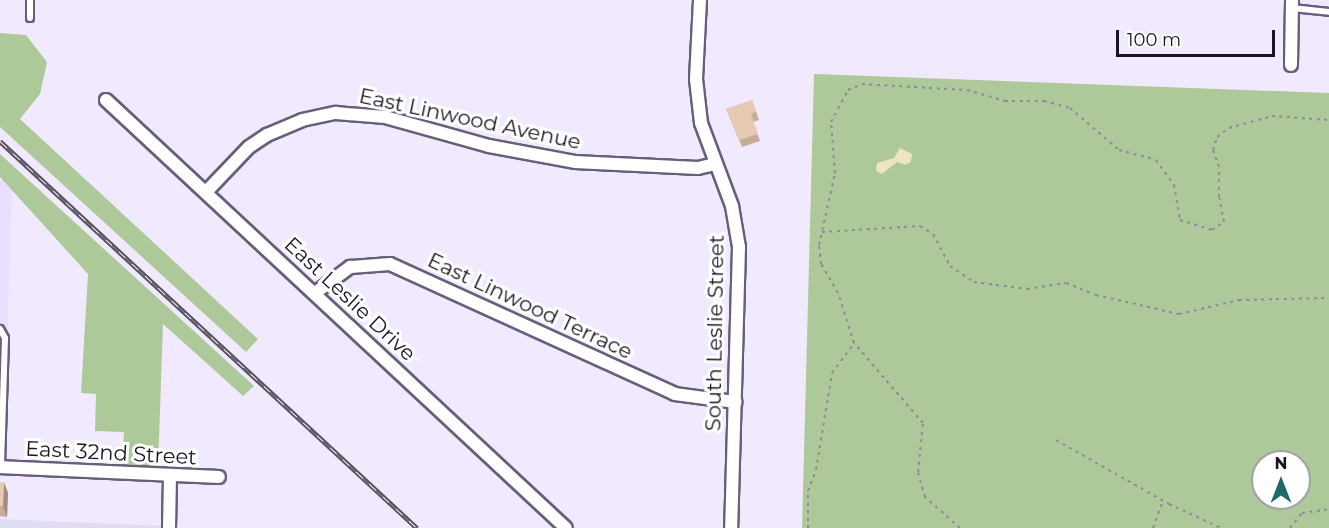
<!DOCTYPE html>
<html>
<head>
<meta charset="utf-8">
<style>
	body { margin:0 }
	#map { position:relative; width:1329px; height:528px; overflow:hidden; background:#f1eafe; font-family:Montserrat,sans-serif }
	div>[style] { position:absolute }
	.built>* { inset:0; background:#eadfff }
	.education>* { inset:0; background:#e0dcf3 }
	.green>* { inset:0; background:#adc899 }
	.sand>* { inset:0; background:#eee4bf }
	.path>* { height:2px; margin-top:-1px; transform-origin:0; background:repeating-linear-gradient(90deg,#8f8a9a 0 3px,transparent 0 7.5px) }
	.roads { filter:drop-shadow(2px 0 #685e7b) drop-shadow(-2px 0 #685e7b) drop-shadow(0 2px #685e7b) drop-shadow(0 -2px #685e7b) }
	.lane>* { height:6px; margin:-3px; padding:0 3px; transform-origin:3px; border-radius:3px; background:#fff }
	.street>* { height:12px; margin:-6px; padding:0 6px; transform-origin:6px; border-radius:6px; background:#fff }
	.rail>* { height:5px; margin-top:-2.5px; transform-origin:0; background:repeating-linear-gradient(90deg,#fff 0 9px,#56515f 0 18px); box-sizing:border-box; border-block:2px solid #56515f }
	.wall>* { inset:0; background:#c6ad99 }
	.shaded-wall>* { inset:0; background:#a18d7d }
	.building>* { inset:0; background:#e6c9b2 }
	span { translate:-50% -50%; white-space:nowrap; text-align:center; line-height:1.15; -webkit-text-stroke:6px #fff; paint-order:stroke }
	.street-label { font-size:21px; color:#191520 }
	.north { position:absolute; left:1251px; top:450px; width:60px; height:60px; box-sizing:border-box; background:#fff; border:2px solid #a3a1a6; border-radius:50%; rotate:0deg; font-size:16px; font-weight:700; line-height:24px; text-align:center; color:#191520 }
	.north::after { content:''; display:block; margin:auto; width:21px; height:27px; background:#1e6a6a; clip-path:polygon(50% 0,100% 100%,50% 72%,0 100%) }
	.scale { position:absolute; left:1116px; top:30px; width:159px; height:27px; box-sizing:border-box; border:3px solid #191520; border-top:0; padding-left:8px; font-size:18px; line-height:21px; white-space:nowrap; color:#191520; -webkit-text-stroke:4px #fff; paint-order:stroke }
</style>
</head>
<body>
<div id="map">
	<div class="built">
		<i style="clip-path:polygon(0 180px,12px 180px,4px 453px,0 453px)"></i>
	</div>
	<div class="education">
		<i style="clip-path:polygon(0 519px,166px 526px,166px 528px,0 528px)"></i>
	</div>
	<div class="green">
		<i style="clip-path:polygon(0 33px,26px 35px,47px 62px,40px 94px,20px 119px,258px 339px,246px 352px,0 127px)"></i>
		<i style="clip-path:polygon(evenodd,814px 74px,1329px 93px,1329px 528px,802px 528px,814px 74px,1263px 462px,1299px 462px,1299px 498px,1263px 498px,1263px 462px)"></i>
		<i style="clip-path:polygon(0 154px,254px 386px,243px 396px,163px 324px,158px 467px,122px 465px,124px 432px,95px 431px,96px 394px,81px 393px,88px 274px,0 177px)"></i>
	</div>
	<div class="sand">
		<i style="clip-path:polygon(900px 148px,912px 154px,911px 162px,905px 165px,897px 162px,882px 174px,876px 171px,877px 163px,894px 158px)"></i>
	</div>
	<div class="path">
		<i style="left:822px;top:232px;width:98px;rotate:-3.5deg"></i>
		<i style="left:920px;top:226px;width:15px;rotate:32deg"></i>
		<i style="left:933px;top:234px;width:36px;rotate:62deg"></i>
		<i style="left:950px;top:266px;width:29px;rotate:34deg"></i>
		<i style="left:974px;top:282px;width:53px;rotate:7.5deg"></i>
		<i style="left:1027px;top:289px;width:39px;rotate:-9deg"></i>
		<i style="left:1066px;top:283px;width:32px;rotate:22deg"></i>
		<i style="left:1096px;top:295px;width:85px;rotate:12.9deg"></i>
		<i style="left:1179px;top:314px;width:62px;rotate:-13.1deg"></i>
		<i style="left:1239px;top:300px;width:90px;rotate:-1.3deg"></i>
		<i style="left:1056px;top:440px;width:130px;rotate:29.5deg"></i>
		<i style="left:1169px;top:504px;width:57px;rotate:24.8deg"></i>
		<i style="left:808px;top:528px;width:37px;rotate:-90deg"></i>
		<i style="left:808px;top:491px;width:22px;rotate:-69deg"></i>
		<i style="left:816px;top:470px;width:98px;rotate:-80.6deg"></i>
		<i style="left:832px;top:373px;width:36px;rotate:-53deg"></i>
		<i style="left:960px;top:528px;width:47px;rotate:-138.5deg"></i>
		<i style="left:925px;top:497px;width:26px;rotate:-106deg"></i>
		<i style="left:918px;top:472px;width:49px;rotate:-84.2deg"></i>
		<i style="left:923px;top:423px;width:106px;rotate:-130.8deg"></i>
		<i style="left:854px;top:343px;width:52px;rotate:-107.7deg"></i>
		<i style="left:838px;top:293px;width:34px;rotate:-120deg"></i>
		<i style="left:821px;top:264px;width:19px;rotate:-96deg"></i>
		<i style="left:819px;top:245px;width:74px;rotate:-77.5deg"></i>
		<i style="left:835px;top:173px;width:51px;rotate:-94.5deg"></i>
		<i style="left:831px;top:122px;width:36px;rotate:-62deg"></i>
		<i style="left:848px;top:90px;width:15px;rotate:-23deg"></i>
		<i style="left:862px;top:84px;width:105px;rotate:3.3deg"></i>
		<i style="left:967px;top:90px;width:40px;rotate:16deg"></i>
		<i style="left:1005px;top:101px;width:39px"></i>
		<i style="left:1044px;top:101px;width:27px;rotate:15deg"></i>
		<i style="left:1070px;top:108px;width:65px;rotate:40.6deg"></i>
		<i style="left:1119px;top:150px;width:38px;rotate:15deg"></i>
		<i style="left:1156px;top:160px;width:31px;rotate:54deg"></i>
		<i style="left:1174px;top:185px;width:36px;rotate:80deg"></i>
		<i style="left:1180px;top:220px;width:34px;rotate:17deg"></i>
		<i style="left:1212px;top:230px;width:14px;rotate:-34deg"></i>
		<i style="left:1224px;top:222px;width:25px;rotate:-101deg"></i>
		<i style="left:1219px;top:197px;width:30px;rotate:-90deg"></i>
		<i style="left:1219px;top:167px;width:18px;rotate:-109deg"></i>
		<i style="left:1213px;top:150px;width:14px;rotate:-73deg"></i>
		<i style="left:1217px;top:137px;width:15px;rotate:-37deg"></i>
		<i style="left:1229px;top:128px;width:45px;rotate:-15.6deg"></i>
		<i style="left:1272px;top:116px;width:57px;rotate:4deg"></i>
		<i style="left:1153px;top:528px;width:29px;rotate:-70deg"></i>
		<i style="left:1290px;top:528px;width:19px;rotate:-51deg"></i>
		<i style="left:1302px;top:513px;width:27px;rotate:-8deg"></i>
	</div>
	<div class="roads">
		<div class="lane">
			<i style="left:1292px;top:8px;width:37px;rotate:6deg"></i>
			<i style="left:30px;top:18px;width:18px;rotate:-90deg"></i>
			<i style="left:0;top:329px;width:10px;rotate:61deg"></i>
			<i style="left:5px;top:338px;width:128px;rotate:91.8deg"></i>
		</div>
		<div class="street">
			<i style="left:700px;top:0;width:79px;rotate:92.9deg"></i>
			<i style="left:696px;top:79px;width:44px;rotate:83.5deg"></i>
			<i style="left:701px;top:123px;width:89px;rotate:69.5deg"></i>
			<i style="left:732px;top:206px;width:42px;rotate:80.3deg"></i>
			<i style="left:739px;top:247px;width:281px;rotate:91.6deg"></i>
			<i style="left:1291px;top:65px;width:65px;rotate:-89.1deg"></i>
			<i style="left:106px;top:100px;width:628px;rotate:42.94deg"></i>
			<i style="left:206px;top:192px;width:62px;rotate:-46.3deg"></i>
			<i style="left:249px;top:147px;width:22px;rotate:-34deg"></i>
			<i style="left:267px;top:135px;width:38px;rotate:-23deg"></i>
			<i style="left:302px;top:120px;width:35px;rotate:-12deg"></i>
			<i style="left:336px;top:113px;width:49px;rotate:4.7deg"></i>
			<i style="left:385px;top:117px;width:108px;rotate:15.6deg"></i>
			<i style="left:489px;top:146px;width:87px;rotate:10.5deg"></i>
			<i style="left:575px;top:162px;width:123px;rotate:2.8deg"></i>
			<i style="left:698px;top:168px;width:18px;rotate:-13deg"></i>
			<i style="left:315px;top:293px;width:44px;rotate:-36.6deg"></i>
			<i style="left:350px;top:267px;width:40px;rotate:-4.3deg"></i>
			<i style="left:390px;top:264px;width:313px;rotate:24.5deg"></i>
			<i style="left:675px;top:394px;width:61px;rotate:7.6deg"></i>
			<i style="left:0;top:467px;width:219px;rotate:2.6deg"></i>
			<i style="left:169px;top:528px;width:53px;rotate:-88.9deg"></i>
		</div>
	</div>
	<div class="rail">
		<i style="left:0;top:141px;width:569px;rotate:42.86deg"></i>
	</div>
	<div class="wall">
		<i style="clip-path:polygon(752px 100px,759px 120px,753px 122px,760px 141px,742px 147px,726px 109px)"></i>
		<i style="clip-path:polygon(0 482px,8px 493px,7px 517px,0 516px)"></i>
	</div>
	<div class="shaded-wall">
		<i style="clip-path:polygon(4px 482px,8px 493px,7px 517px,3px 506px)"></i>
	</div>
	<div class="building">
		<i style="clip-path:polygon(752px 100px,756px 112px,751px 114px,758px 134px,739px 140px,726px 109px)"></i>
		<i style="clip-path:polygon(0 482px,4px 482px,3px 506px,0 506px)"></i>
	</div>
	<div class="street-label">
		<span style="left:470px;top:119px;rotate:12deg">East Linwood Avenue</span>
		<span style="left:350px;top:299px;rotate:43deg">East Leslie Drive</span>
		<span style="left:530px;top:306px;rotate:25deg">East Linwood Terrace</span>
		<span style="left:715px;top:333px;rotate:-89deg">South Leslie Street</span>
		<span style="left:111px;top:453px;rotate:3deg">East 32nd Street</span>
	</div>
	<div class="north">N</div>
	<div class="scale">100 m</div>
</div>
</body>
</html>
